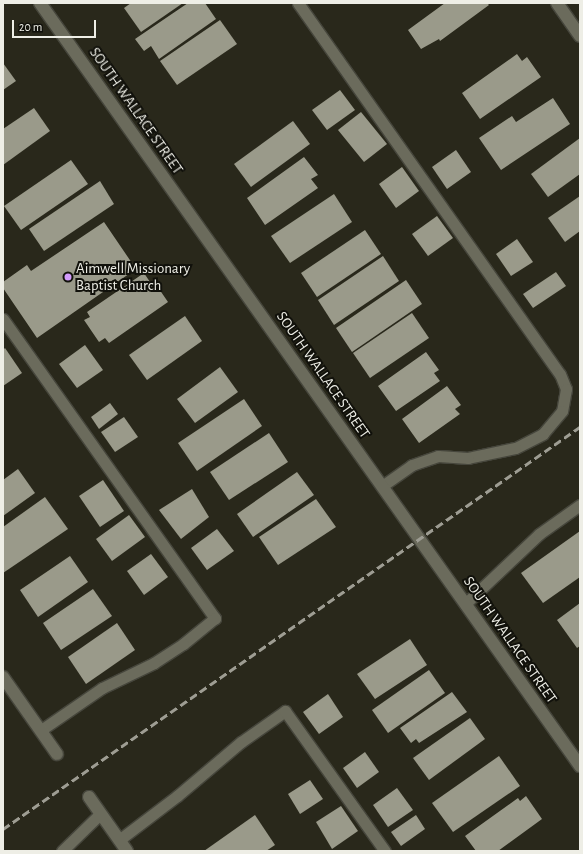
<!DOCTYPE html>
<html>
<head>
<meta charset="utf-8">
<style>
	body { margin:0 }
	#map { position:relative; width:583px; height:854px; overflow:hidden; background:#29281b; font-family:"Alegreya Sans",sans-serif }
	div>[style] { position:absolute }
	.building>* { inset:0; background:#9a9a8a }
	.roads { filter:drop-shadow(1px 0 #46463c) drop-shadow(-1px 0 #46463c) drop-shadow(0 1px #46463c) drop-shadow(0 -1px #46463c) }
	.service>* { height:11px; margin:-5.5px; padding:0 5.5px; transform-origin:5.5px; border-radius:5.5px; background:#6b6b5c }
	.minor>* { height:12px; margin:-6px; padding:0 6px; transform-origin:6px; border-radius:6px; background:#6b6b5c }
	.rail>* { height:3px; margin-top:-1.5px; transform-origin:0; background:repeating-linear-gradient(90deg,#9e9d93 0 8px,transparent 0 12px) }
	.dots>* { width:11px; height:11px; translate:-50% -50%; box-sizing:border-box; border:2px solid #11110b; border-radius:50% }
	span { translate:-50% -50%; white-space:nowrap; text-align:center; line-height:1.15; -webkit-text-stroke:4px #11110b; paint-order:stroke }
	.street-label { font-size:15px; color:#eeeee6 }
	.poi-label { font-size:15px; color:#eeeee6 }
	.left { translate:0 -50%; text-align:left }
	.frame { position:absolute; inset:0; border:4px solid #eeeee6; pointer-events:none }
	.scale { position:absolute; left:12px; top:20px; width:84px; height:18px; box-sizing:border-box; border:2px solid #eeeee6; border-top:0; padding-left:5px; font-size:12px; line-height:14px; white-space:nowrap; color:#eeeee6; -webkit-text-stroke:3px #11110b; paint-order:stroke }
</style>
</head>
<body>
<div id="map">
	<div class="building">
		<i style="clip-path:polygon(131px 3px,183px 3px,141px 32px,124px 8px)"></i>
		<i style="clip-path:polygon(188px 3px,205px 3px,216px 19px,159px 59px,151px 46px,144px 51px,135px 39px)"></i>
		<i style="clip-path:polygon(445px 3px,487px 3px,489px 5px,440px 41px,439px 39px,421px 49px,408px 30px)"></i>
		<i style="clip-path:polygon(220px 20px,237px 44px,177px 85px,160px 61px)"></i>
		<i style="clip-path:polygon(517px 54px,522px 61px,527px 57px,541px 77px,480px 119px,462px 93px)"></i>
		<i style="clip-path:polygon(3px 63px,16px 81px,3px 90px)"></i>
		<i style="clip-path:polygon(340px 90px,355px 110px,327px 130px,312px 110px)"></i>
		<i style="clip-path:polygon(553px 98px,570px 124px,501px 170px,479px 138px,512px 116px,516px 122px)"></i>
		<i style="clip-path:polygon(34px 108px,50px 131px,3px 165px,3px 129px)"></i>
		<i style="clip-path:polygon(361px 112px,387px 144px,364px 162px,338px 130px)"></i>
		<i style="clip-path:polygon(293px 121px,310px 144px,251px 187px,234px 164px)"></i>
		<i style="clip-path:polygon(580px 138px,580px 174px,548px 197px,531px 174px)"></i>
		<i style="clip-path:polygon(456px 150px,471px 172px,447px 189px,432px 167px)"></i>
		<i style="clip-path:polygon(304px 157px,318px 175px,311px 179px,318px 188px,265px 225px,247px 198px)"></i>
		<i style="clip-path:polygon(71px 160px,88px 184px,21px 230px,4px 206px)"></i>
		<i style="clip-path:polygon(402px 167px,419px 191px,396px 208px,379px 184px)"></i>
		<i style="clip-path:polygon(100px 181px,114px 204px,44px 251px,29px 229px)"></i>
		<i style="clip-path:polygon(334px 194px,352px 222px,290px 263px,271px 236px)"></i>
		<i style="clip-path:polygon(580px 196px,580px 231px,565px 242px,548px 218px)"></i>
		<i style="clip-path:polygon(437px 216px,453px 238px,428px 256px,412px 234px)"></i>
		<i style="clip-path:polygon(104px 222px,136px 269px,37px 338px,3px 288px,3px 282px,27px 265px,31px 271px)"></i>
		<i style="clip-path:polygon(365px 230px,381px 254px,317px 297px,301px 273px)"></i>
		<i style="clip-path:polygon(517px 239px,533px 262px,511px 276px,496px 254px)"></i>
		<i style="clip-path:polygon(383px 256px,399px 281px,334px 325px,318px 300px)"></i>
		<i style="clip-path:polygon(556px 272px,566px 286px,533px 308px,523px 294px)"></i>
		<i style="clip-path:polygon(144px 273px,152px 285px,155px 283px,168px 302px,109px 343px,105px 338px,99px 342px,84px 320px,90px 317px,87px 312px)"></i>
		<i style="clip-path:polygon(406px 280px,422px 304px,352px 352px,336px 328px)"></i>
		<i style="clip-path:polygon(412px 313px,429px 338px,370px 378px,353px 353px)"></i>
		<i style="clip-path:polygon(185px 316px,202px 341px,147px 380px,129px 355px)"></i>
		<i style="clip-path:polygon(85px 345px,103px 370px,77px 388px,59px 364px)"></i>
		<i style="clip-path:polygon(5px 348px,22px 373px,3px 386px,3px 350px)"></i>
		<i style="clip-path:polygon(426px 352px,439px 370px,434px 373px,440px 381px,396px 411px,378px 386px)"></i>
		<i style="clip-path:polygon(220px 367px,238px 392px,195px 423px,177px 399px)"></i>
		<i style="clip-path:polygon(447px 386px,461px 405px,455px 409px,460px 414px,419px 443px,402px 419px)"></i>
		<i style="clip-path:polygon(244px 399px,262px 426px,197px 471px,178px 443px)"></i>
		<i style="clip-path:polygon(110px 403px,118px 414px,99px 429px,91px 417px)"></i>
		<i style="clip-path:polygon(124px 417px,138px 437px,115px 452px,101px 432px)"></i>
		<i style="clip-path:polygon(269px 433px,288px 462px,229px 500px,210px 472px)"></i>
		<i style="clip-path:polygon(18px 469px,35px 493px,3px 516px,3px 480px)"></i>
		<i style="clip-path:polygon(297px 472px,314px 495px,253px 537px,237px 514px)"></i>
		<i style="clip-path:polygon(103px 480px,124px 511px,100px 527px,79px 496px)"></i>
		<i style="clip-path:polygon(192px 489px,209px 517px,181px 539px,159px 510px)"></i>
		<i style="clip-path:polygon(45px 497px,68px 529px,3px 573px,3px 527px)"></i>
		<i style="clip-path:polygon(316px 499px,336px 527px,278px 565px,259px 537px)"></i>
		<i style="clip-path:polygon(129px 515px,145px 537px,112px 561px,96px 539px)"></i>
		<i style="clip-path:polygon(217px 529px,234px 551px,207px 570px,191px 548px)"></i>
		<i style="clip-path:polygon(580px 531px,580px 577px,543px 603px,521px 573px)"></i>
		<i style="clip-path:polygon(151px 554px,168px 577px,144px 595px,127px 571px)"></i>
		<i style="clip-path:polygon(70px 556px,88px 582px,38px 617px,20px 590px)"></i>
		<i style="clip-path:polygon(93px 589px,112px 616px,61px 650px,43px 623px)"></i>
		<i style="clip-path:polygon(580px 603px,580px 646px,577px 648px,557px 620px)"></i>
		<i style="clip-path:polygon(117px 623px,135px 650px,86px 684px,68px 657px)"></i>
		<i style="clip-path:polygon(410px 639px,427px 665px,375px 699px,357px 674px)"></i>
		<i style="clip-path:polygon(429px 670px,445px 693px,388px 733px,372px 710px)"></i>
		<i style="clip-path:polygon(452px 692px,467px 712px,419px 743px,416px 739px,411px 743px,400px 728px)"></i>
		<i style="clip-path:polygon(328px 694px,343px 717px,319px 734px,303px 712px)"></i>
		<i style="clip-path:polygon(470px 718px,485px 739px,429px 780px,413px 758px)"></i>
		<i style="clip-path:polygon(365px 752px,379px 772px,357px 788px,343px 768px)"></i>
		<i style="clip-path:polygon(499px 756px,520px 786px,453px 832px,432px 803px)"></i>
		<i style="clip-path:polygon(310px 780px,323px 799px,300px 814px,288px 794px)"></i>
		<i style="clip-path:polygon(397px 788px,413px 810px,388px 827px,373px 805px)"></i>
		<i style="clip-path:polygon(526px 796px,542px 819px,498px 851px,476px 851px,465px 836px,518px 798px,520px 801px)"></i>
		<i style="clip-path:polygon(341px 806px,358px 831px,332px 849px,316px 822px)"></i>
		<i style="clip-path:polygon(255px 815px,275px 845px,266px 851px,204px 851px)"></i>
		<i style="clip-path:polygon(416px 815px,425px 829px,401px 846px,391px 832px)"></i>
	</div>
	<div class="roads">
		<div class="service">
			<i style="left:298px;top:3px;width:454px;rotate:54.8deg"></i>
			<i style="left:560px;top:374px;width:16px;rotate:68deg"></i>
			<i style="left:566px;top:389px;width:22px;rotate:100deg"></i>
			<i style="left:562px;top:411px;width:30px;rotate:130deg"></i>
			<i style="left:543px;top:434px;width:31px;rotate:153deg"></i>
			<i style="left:515px;top:448px;width:48px;rotate:168deg"></i>
			<i style="left:468px;top:458px;width:30px;rotate:-176deg"></i>
			<i style="left:438px;top:456px;width:28px;rotate:161deg"></i>
			<i style="left:412px;top:465px;width:37px;rotate:145deg"></i>
			<i style="left:3px;top:319px;width:367px;rotate:54.7deg"></i>
			<i style="left:215px;top:618px;width:41px;rotate:140.9deg"></i>
			<i style="left:183px;top:644px;width:35px;rotate:147deg"></i>
			<i style="left:154px;top:663px;width:58px;rotate:154.3deg"></i>
			<i style="left:102px;top:688px;width:74px;rotate:145.5deg"></i>
			<i style="left:465px;top:604px;width:102px;rotate:-43.4deg"></i>
			<i style="left:539px;top:534px;width:50px;rotate:-35.3deg"></i>
			<i style="left:119px;top:840px;width:73px;rotate:-37.2deg"></i>
			<i style="left:177px;top:796px;width:84px;rotate:-40.2deg"></i>
			<i style="left:241px;top:742px;width:54px;rotate:-35.2deg"></i>
			<i style="left:285px;top:711px;width:172px;rotate:54.5deg"></i>
			<i style="left:62px;top:851px;width:53px;rotate:-44.2deg"></i>
		</div>
		<div class="minor">
			<i style="left:40px;top:3px;width:935px;rotate:54.71deg"></i>
			<i style="left:557px;top:3px;width:40px;rotate:55.1deg"></i>
			<i style="left:3px;top:677px;width:94px;rotate:55deg"></i>
			<i style="left:89px;top:797px;width:66px;rotate:54.9deg"></i>
		</div>
	</div>
	<div class="rail">
		<i style="left:3px;top:829px;width:703px;rotate:-34.87deg"></i>
	</div>
	<div class="dots">
		<i style="left:68px;top:277px;background:#d39cfc"></i>
	</div>
	<div class="street-label">
		<span style="left:136px;top:111px;rotate:55deg">SOUTH WALLACE STREET</span>
		<span style="left:323px;top:375px;rotate:55deg">SOUTH WALLACE STREET</span>
		<span style="left:510px;top:640px;rotate:55deg">SOUTH WALLACE STREET</span>
	</div>
	<div class="poi-label">
		<span class="left" style="left:76px;top:277px">Aimwell Missionary<br>Baptist Church</span>
	</div>
	<div class="frame"></div>
	<div class="scale">20 m</div>
</div>
</body>
</html>
